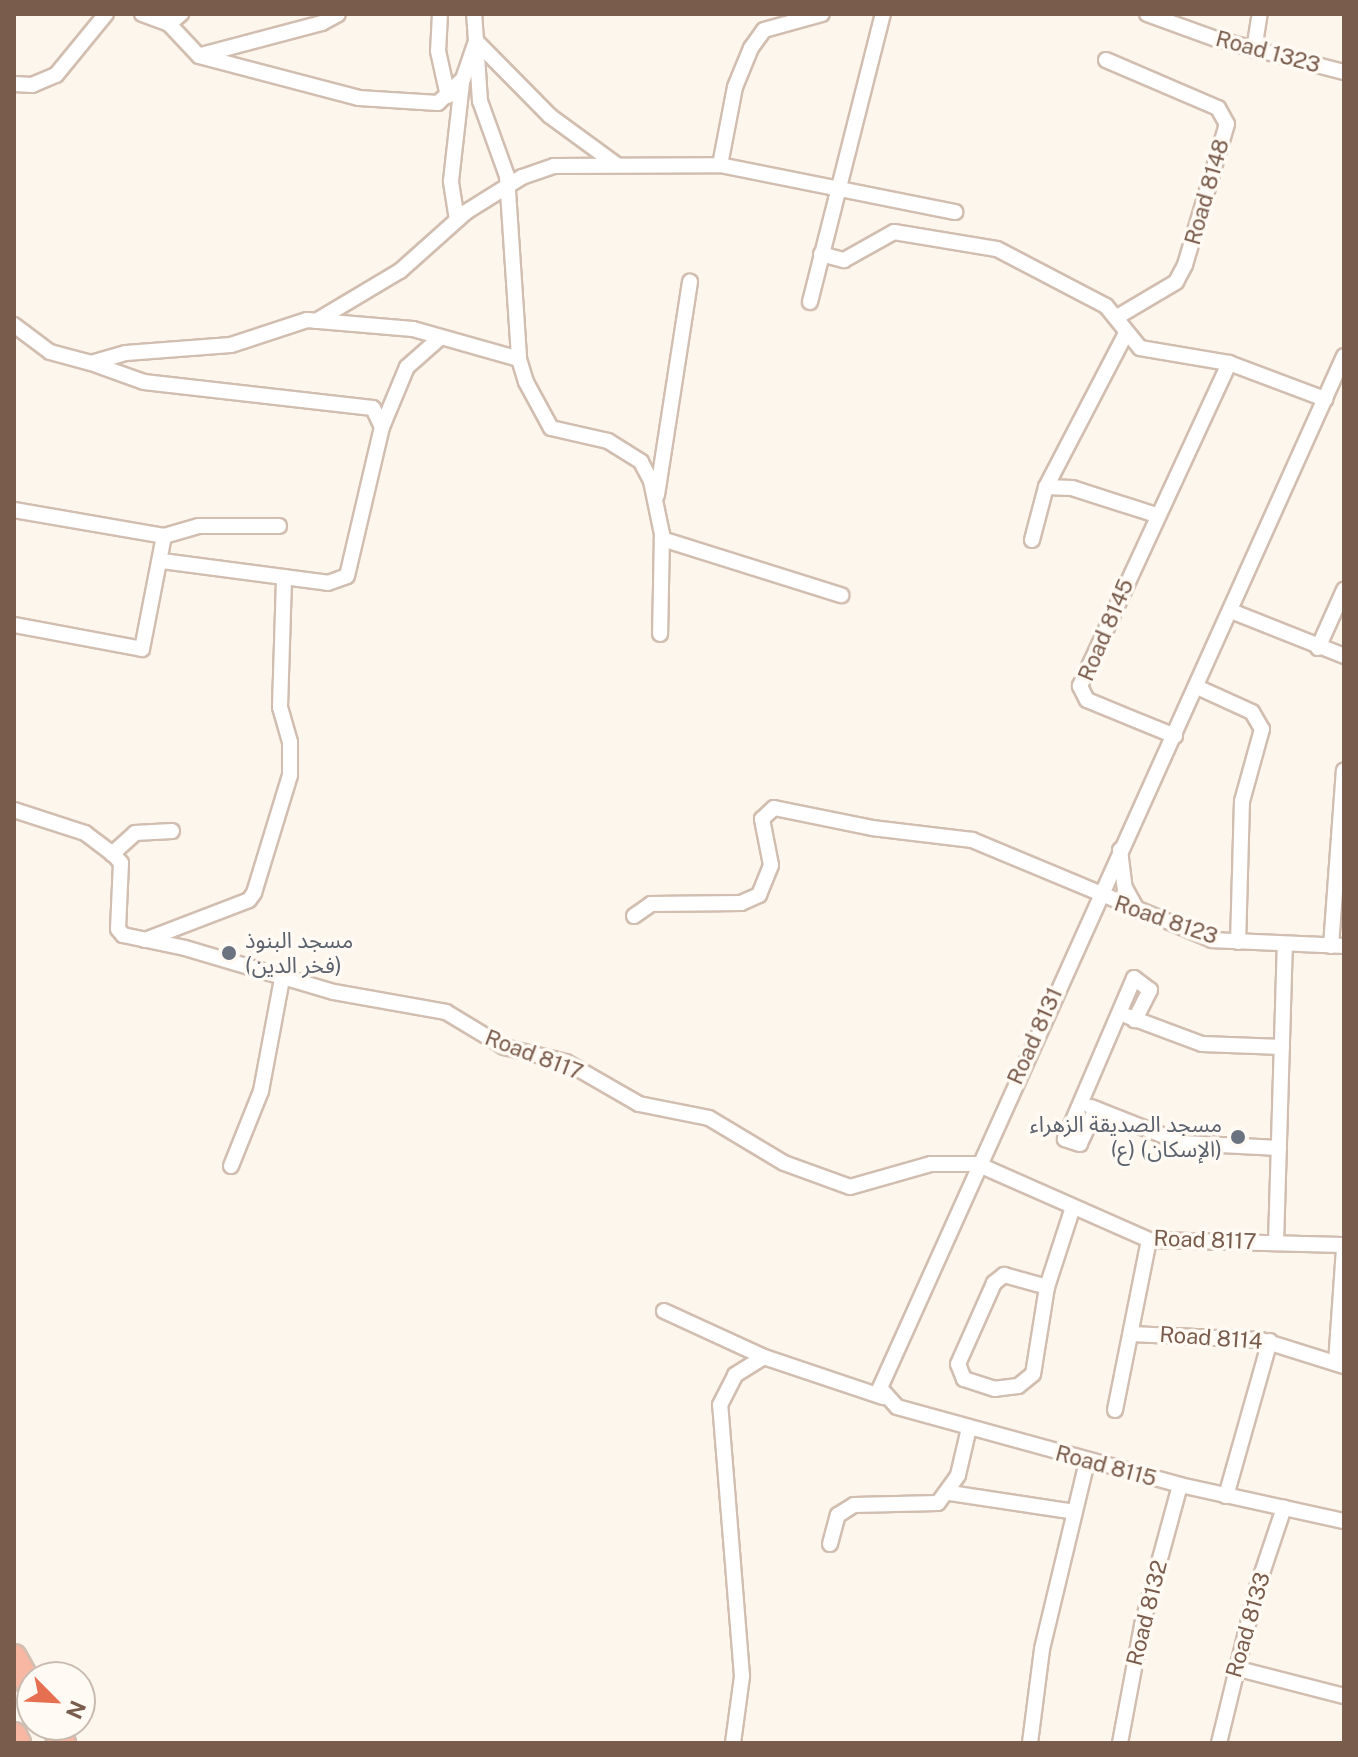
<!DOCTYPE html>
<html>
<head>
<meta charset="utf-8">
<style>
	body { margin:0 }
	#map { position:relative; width:1358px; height:1757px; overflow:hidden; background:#fdf6ec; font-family:"Public Sans","Noto Sans Arabic",sans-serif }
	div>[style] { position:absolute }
	.roads { filter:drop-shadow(2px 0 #d1beb0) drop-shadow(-2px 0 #d1beb0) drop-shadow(0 2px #d1beb0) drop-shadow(0 -2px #d1beb0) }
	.minor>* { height:14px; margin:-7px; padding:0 7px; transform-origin:7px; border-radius:7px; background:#fff }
	.motorway>* { height:24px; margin:-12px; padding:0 12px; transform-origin:12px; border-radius:12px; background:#f7b7a3 }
	.dots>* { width:22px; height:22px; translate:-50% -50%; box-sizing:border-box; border:4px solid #fffaf3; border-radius:50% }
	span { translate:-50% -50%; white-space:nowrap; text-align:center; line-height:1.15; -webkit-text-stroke:7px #fffaf3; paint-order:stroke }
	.street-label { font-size:22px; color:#7a5c4d }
	.worship-label { font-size:22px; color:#5b616d }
	.left { translate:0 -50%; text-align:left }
	.right { translate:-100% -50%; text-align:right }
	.frame { position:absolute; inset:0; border:16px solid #7a5c4d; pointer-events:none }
	.north { position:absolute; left:16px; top:1661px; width:80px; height:80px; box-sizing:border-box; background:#fffaf3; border:2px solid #cabbb1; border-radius:50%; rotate:114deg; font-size:22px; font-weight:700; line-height:32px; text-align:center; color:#7a5c4d }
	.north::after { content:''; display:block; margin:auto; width:28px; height:36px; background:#e76f51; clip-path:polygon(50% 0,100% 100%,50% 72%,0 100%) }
</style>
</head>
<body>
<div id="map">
	<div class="roads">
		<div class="minor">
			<i style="left:142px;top:14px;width:29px;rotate:20deg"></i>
			<i style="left:169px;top:24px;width:44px;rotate:46.8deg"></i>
			<i style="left:199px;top:56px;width:165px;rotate:14.7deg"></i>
			<i style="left:359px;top:98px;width:79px;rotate:3.6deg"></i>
			<i style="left:438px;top:103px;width:35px;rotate:-44deg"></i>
			<i style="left:463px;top:79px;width:40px;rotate:-71.1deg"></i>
			<i style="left:476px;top:41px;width:27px;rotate:-94deg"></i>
			<i style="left:440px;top:14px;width:37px;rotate:93deg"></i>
			<i style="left:438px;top:51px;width:46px;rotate:77.5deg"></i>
			<i style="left:1147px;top:14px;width:73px;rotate:19.9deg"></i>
			<i style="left:1216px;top:39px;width:132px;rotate:14.5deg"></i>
			<i style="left:169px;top:24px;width:16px;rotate:-40deg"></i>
			<i style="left:476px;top:41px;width:60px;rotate:86.2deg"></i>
			<i style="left:480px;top:101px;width:80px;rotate:70.2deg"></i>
			<i style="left:507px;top:176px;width:183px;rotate:86.2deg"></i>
			<i style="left:519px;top:359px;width:24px;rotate:73deg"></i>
			<i style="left:526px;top:382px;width:52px;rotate:61.5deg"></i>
			<i style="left:551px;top:428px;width:58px;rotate:12.8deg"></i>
			<i style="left:608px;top:441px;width:39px;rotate:32deg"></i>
			<i style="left:641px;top:462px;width:21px;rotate:62deg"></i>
			<i style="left:651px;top:481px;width:54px;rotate:78.3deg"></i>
			<i style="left:662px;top:534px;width:100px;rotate:91.1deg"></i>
			<i style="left:476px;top:41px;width:105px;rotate:45.4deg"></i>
			<i style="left:550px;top:116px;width:83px;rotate:36.2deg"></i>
			<i style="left:1254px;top:50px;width:36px;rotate:-81deg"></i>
			<i style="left:201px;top:55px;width:125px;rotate:-14.8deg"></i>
			<i style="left:322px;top:23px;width:18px;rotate:-29deg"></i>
			<i style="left:1106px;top:60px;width:122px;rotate:23.2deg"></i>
			<i style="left:1218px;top:108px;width:18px;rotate:61deg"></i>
			<i style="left:1227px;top:124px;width:147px;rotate:106.6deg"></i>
			<i style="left:1185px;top:265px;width:19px;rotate:118deg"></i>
			<i style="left:1176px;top:282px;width:69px;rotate:149.3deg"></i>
			<i style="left:14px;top:84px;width:18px;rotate:3deg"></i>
			<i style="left:32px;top:85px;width:26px;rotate:-23deg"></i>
			<i style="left:56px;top:75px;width:79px;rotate:-50.7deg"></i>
			<i style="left:720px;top:165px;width:79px;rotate:-79.1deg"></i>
			<i style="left:735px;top:87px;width:42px;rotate:-67.7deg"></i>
			<i style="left:751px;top:48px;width:22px;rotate:-54deg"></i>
			<i style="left:764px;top:30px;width:60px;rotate:-15.4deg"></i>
			<i style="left:457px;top:220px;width:39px;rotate:-99deg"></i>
			<i style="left:451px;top:181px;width:99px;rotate:-83.6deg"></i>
			<i style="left:821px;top:254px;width:24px;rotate:15deg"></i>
			<i style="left:844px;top:260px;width:57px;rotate:-29.2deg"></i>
			<i style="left:894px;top:232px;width:104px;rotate:9.4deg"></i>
			<i style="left:997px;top:249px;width:123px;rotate:27.6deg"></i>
			<i style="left:1106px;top:306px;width:54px;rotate:51deg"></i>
			<i style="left:1140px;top:348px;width:90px;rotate:9.6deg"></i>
			<i style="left:1229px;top:363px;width:103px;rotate:20.6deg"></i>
			<i style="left:810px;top:302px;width:297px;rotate:-75.8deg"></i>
			<i style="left:316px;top:321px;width:98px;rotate:-30.8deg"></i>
			<i style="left:400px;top:271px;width:89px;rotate:-41.8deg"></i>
			<i style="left:466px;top:212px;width:66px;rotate:-32deg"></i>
			<i style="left:522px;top:177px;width:34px;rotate:-19deg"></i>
			<i style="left:554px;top:166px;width:166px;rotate:-0.3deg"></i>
			<i style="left:720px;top:165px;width:240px;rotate:11.3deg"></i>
			<i style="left:14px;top:325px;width:45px;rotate:36.9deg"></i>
			<i style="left:50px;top:352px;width:42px;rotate:15deg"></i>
			<i style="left:91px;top:363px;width:36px;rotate:-16deg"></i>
			<i style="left:126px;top:353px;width:105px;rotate:-4.4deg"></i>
			<i style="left:231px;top:345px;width:80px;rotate:-18.2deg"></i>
			<i style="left:307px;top:320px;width:106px;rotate:4.9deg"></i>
			<i style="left:413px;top:329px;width:110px;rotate:15.8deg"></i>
			<i style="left:1344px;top:356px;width:1132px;rotate:114.21deg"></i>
			<i style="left:880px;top:1388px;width:25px;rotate:48deg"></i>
			<i style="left:897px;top:1407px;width:294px;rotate:15.4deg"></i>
			<i style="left:1180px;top:1485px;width:168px;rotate:12.4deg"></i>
			<i style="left:91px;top:363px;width:56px;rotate:19.7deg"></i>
			<i style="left:144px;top:382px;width:230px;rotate:6.5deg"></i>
			<i style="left:373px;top:408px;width:21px;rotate:65deg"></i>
			<i style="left:1046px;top:487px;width:26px;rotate:2deg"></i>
			<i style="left:1072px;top:488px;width:88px;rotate:17.8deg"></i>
			<i style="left:657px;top:495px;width:216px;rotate:-81.2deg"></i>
			<i style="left:14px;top:510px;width:152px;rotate:9.8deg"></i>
			<i style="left:164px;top:536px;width:36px;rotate:-16deg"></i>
			<i style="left:199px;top:526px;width:80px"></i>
			<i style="left:662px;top:539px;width:188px;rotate:17.4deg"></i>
			<i style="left:1032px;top:540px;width:55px;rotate:-75.2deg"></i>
			<i style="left:1046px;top:487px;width:171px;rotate:-62.5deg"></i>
			<i style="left:162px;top:561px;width:167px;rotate:7.5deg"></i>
			<i style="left:328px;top:583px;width:20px;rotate:-20deg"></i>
			<i style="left:347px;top:576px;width:153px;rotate:-76.8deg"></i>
			<i style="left:382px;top:427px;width:65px;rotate:-67.4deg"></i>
			<i style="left:407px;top:367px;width:45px;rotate:-41.4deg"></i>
			<i style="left:1231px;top:611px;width:122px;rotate:21.7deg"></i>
			<i style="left:14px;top:625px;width:130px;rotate:10.6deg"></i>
			<i style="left:142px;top:649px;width:115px;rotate:-79deg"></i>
			<i style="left:1318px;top:648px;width:64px;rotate:-65.9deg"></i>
			<i style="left:1197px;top:687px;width:60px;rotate:24.4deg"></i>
			<i style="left:1252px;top:712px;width:20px;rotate:60deg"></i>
			<i style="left:1262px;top:729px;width:75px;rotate:105.5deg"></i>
			<i style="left:1242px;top:801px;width:141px;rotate:91.6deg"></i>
			<i style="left:1175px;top:736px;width:95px;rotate:-157.8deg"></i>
			<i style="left:1087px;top:700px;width:16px;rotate:-117deg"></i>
			<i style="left:1080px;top:686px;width:356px;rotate:-65.2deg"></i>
			<i style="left:14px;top:810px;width:75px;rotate:17.9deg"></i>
			<i style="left:85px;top:833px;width:38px;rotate:37deg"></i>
			<i style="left:115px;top:856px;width:9px;rotate:49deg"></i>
			<i style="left:121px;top:863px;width:66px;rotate:92.6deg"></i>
			<i style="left:118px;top:929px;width:8px;rotate:50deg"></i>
			<i style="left:123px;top:935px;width:63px;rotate:11.8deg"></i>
			<i style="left:185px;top:948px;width:155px;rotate:16.5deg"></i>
			<i style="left:334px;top:992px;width:114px;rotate:10.1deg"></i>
			<i style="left:446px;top:1012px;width:68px;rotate:31.1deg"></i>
			<i style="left:504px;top:1047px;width:64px;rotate:13.6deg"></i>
			<i style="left:566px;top:1062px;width:84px;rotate:29.9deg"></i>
			<i style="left:639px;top:1104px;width:71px;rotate:11.3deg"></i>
			<i style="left:709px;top:1118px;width:87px;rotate:31deg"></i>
			<i style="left:784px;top:1163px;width:70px;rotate:20deg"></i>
			<i style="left:850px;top:1187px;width:84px;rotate:-15.9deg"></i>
			<i style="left:931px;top:1164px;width:46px"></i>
			<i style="left:977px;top:1164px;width:188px;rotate:23.8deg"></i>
			<i style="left:1149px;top:1240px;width:195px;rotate:1.5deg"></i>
			<i style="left:1120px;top:850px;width:38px;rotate:83deg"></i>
			<i style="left:1125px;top:888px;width:26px;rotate:61deg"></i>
			<i style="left:112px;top:854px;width:31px;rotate:-42deg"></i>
			<i style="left:135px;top:833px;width:37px;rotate:-3deg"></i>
			<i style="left:634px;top:916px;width:21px;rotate:-35deg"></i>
			<i style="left:651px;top:904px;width:90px;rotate:-0.6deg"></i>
			<i style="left:741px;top:903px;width:20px;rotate:-24deg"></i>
			<i style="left:759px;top:895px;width:32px;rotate:-68deg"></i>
			<i style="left:771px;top:865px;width:47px;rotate:-101.1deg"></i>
			<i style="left:762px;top:819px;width:16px;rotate:-43deg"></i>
			<i style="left:774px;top:808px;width:100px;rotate:11.5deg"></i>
			<i style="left:872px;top:828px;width:101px;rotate:6.8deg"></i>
			<i style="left:972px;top:840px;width:260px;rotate:22.6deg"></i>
			<i style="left:1212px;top:940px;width:132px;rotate:2.6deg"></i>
			<i style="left:145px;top:940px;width:111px;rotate:-21deg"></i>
			<i style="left:249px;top:900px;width:9px;rotate:-54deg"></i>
			<i style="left:254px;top:893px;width:123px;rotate:-73deg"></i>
			<i style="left:290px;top:775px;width:33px;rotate:-90deg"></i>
			<i style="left:290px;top:742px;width:36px;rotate:-106deg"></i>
			<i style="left:280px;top:707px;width:130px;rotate:-88.2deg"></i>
			<i style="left:1331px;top:946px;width:176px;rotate:-85.8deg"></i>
			<i style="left:1127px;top:1016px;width:80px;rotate:20.5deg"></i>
			<i style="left:1202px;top:1044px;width:80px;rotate:2.1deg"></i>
			<i style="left:1091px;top:1107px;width:98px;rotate:21.6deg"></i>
			<i style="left:1182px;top:1143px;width:97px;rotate:3deg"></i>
			<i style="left:1096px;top:1109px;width:38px;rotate:115deg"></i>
			<i style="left:1080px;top:1144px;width:16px;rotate:-162deg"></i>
			<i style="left:1065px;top:1139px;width:175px;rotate:-66.8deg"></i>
			<i style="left:1134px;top:978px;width:20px;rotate:37deg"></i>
			<i style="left:1150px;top:990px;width:34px;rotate:117deg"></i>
			<i style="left:231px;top:1166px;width:81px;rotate:-68.2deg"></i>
			<i style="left:261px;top:1091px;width:114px;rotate:-79.4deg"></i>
			<i style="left:1276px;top:1243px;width:297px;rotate:-88.3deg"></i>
			<i style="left:1004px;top:1275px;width:45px;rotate:15.6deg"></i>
			<i style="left:1047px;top:1287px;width:88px;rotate:99.1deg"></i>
			<i style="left:1033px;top:1374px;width:19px;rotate:141deg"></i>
			<i style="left:1018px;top:1386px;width:23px;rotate:173deg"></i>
			<i style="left:995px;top:1389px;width:33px;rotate:-162deg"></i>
			<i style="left:964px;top:1379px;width:16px;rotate:-112deg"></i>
			<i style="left:958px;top:1364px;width:89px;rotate:-66deg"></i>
			<i style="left:994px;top:1283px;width:13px;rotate:-39deg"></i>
			<i style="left:1047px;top:1287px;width:84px;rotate:-72deg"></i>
			<i style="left:664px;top:1311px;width:110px;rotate:24.7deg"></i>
			<i style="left:764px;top:1357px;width:126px;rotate:18.6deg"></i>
			<i style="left:1131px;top:1334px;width:130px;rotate:2.6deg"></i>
			<i style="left:1261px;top:1340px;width:87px;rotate:17.4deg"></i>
			<i style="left:1336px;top:1363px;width:113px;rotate:-86deg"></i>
			<i style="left:1115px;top:1410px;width:173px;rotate:-78.7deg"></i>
			<i style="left:950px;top:1493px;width:126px;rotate:8.6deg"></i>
			<i style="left:1226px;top:1496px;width:161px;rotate:-74.2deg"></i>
			<i style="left:830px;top:1544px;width:30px;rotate:-75deg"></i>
			<i style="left:838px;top:1515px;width:19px;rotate:-32deg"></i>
			<i style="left:854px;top:1505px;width:84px;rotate:-1.4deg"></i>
			<i style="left:938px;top:1503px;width:34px;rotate:-54deg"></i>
			<i style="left:958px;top:1475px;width:48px;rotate:-76.8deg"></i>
			<i style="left:1235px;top:1668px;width:113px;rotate:14.4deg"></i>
			<i style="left:733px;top:1743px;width:68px;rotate:-82.3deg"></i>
			<i style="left:742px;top:1676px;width:272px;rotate:-94.6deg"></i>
			<i style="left:720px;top:1405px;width:34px;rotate:-63deg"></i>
			<i style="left:735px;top:1375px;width:34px;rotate:-32deg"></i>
			<i style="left:1030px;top:1743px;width:95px;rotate:-82.7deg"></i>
			<i style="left:1042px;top:1649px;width:193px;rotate:-76.5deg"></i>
			<i style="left:1120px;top:1743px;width:120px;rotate:-79.4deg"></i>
			<i style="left:1142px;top:1625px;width:145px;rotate:-74.8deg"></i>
			<i style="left:1219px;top:1743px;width:156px;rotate:-76.3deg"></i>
			<i style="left:1256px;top:1591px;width:88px;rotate:-71.4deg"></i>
		</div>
		<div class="motorway">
			<i style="left:14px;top:1657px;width:37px;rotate:61deg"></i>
			<i style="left:53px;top:1725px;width:21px;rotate:61deg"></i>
			<i style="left:14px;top:1735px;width:9px;rotate:63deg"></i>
		</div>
	</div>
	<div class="dots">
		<i style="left:229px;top:953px;background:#6b7280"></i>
		<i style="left:1238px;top:1137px;background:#6b7280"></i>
	</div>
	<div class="street-label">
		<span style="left:1268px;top:52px;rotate:15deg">Road 1323</span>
		<span style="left:1207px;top:192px;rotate:-74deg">Road 8148</span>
		<span style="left:1106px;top:630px;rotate:-67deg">Road 8145</span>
		<span style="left:1166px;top:920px;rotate:19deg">Road 8123</span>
		<span style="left:1035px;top:1036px;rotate:-66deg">Road 8131</span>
		<span style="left:534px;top:1055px;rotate:21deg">Road 8117</span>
		<span style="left:1205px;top:1240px;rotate:2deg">Road 8117</span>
		<span style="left:1211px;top:1338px;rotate:4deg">Road 8114</span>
		<span style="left:1106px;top:1466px;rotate:15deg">Road 8115</span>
		<span style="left:1147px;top:1613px;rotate:-76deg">Road 8132</span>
		<span style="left:1248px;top:1625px;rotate:-74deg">Road 8133</span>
	</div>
	<div class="worship-label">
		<span class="left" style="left:245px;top:953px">مسجد البنوذ<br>(فخر الدين)</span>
		<span class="right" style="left:1222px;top:1137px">مسجد الصديقة الزهراء<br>(ع) (الإسكان)</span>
	</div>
	<div class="frame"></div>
	<div class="north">N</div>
</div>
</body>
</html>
